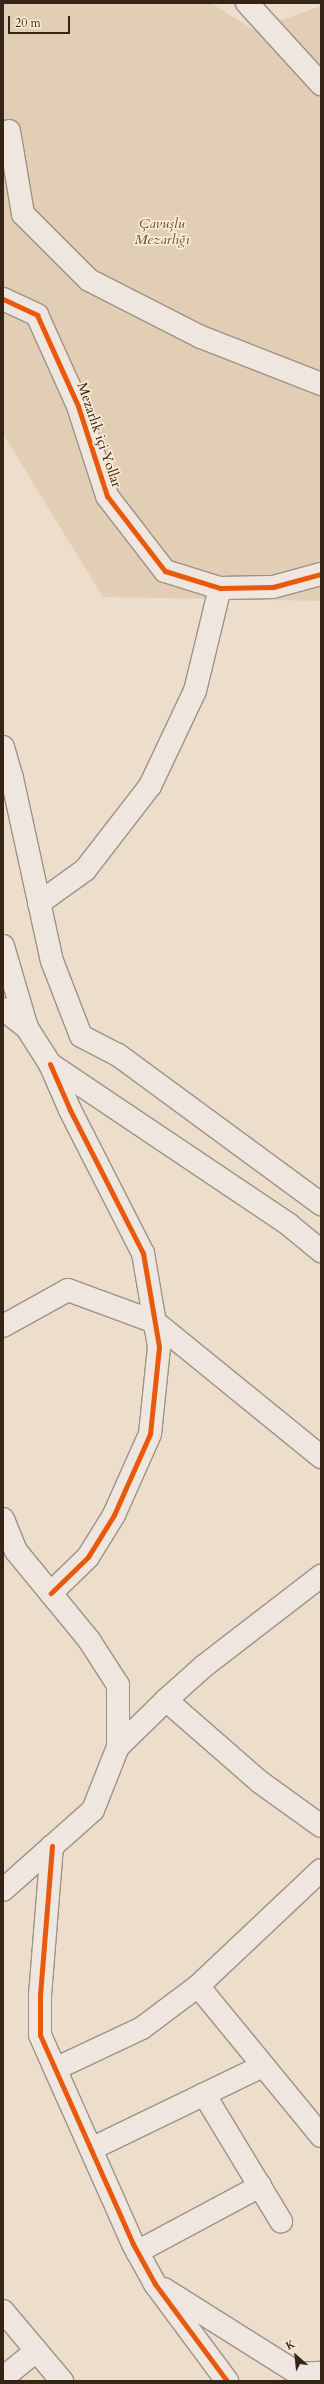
<!DOCTYPE html>
<html>
<head>
<meta charset="utf-8">
<style>
	body { margin:0 }
	#map { position:relative; width:324px; height:2384px; overflow:hidden; background:#eddecc; font-family:Cardo,serif }
	div>[style] { position:absolute }
	.green>* { inset:0; background:#e1ceb5 }
	.roads { filter:drop-shadow(1px 0 #9c9286) drop-shadow(-1px 0 #9c9286) drop-shadow(0 1px #9c9286) drop-shadow(0 -1px #9c9286) }
	.street>* { height:22px; margin:-11px; padding:0 11px; transform-origin:11px; border-radius:11px; background:#efe7df }
	.secondary>* { height:22px; margin:-11px; padding:0 11px; transform-origin:11px; border-radius:11px; background:#efe7df }
	.cycleway>* { height:5px; margin:-2.5px; padding:0 2.5px; transform-origin:2.5px; border-radius:2.5px; background:#e8590c }
	span { translate:-50% -50%; white-space:nowrap; text-align:center; line-height:1.15; -webkit-text-stroke:3.5px #fcebd5; paint-order:stroke }
	.park-label { font-size:14px; color:#5d4c3a; font-style:italic }
	.street-label { font-size:14px; color:#342517 }
	.frame { position:absolute; inset:0; border:4px solid #342517; pointer-events:none }
	.north { position:absolute; left:276px; top:2336px; width:40px; height:40px; -webkit-text-stroke:3px #fcebd5; paint-order:stroke; rotate:333deg; font-size:11px; font-weight:700; line-height:16px; text-align:center; color:#342517 }
	.north::after { content:''; display:block; margin:auto; width:14px; height:18px; background:#342517; clip-path:polygon(50% 0,100% 100%,50% 72%,0 100%) }
	.scale { position:absolute; left:8px; top:16px; width:62px; height:18px; box-sizing:border-box; border:2px solid #342517; border-top:0; padding-left:5px; font-size:12px; line-height:14px; white-space:nowrap; color:#342517; -webkit-text-stroke:3px #fcebd5; paint-order:stroke }
</style>
</head>
<body>
<div id="map">
	<div class="green">
		<i style="clip-path:polygon(3px 3px,211px 3px,254px 30px,321px 6px,321px 601px,103px 597px,3px 434px)"></i>
	</div>
	<div class="roads">
		<div class="street">
			<i style="left:247px;top:3px;width:110px;rotate:47.6deg"></i>
			<i style="left:9px;top:131px;width:84px;rotate:80.4deg"></i>
			<i style="left:23px;top:214px;width:93px;rotate:45deg"></i>
			<i style="left:89px;top:280px;width:126px;rotate:27deg"></i>
			<i style="left:201px;top:337px;width:129px;rotate:21.4deg"></i>
			<i style="left:3px;top:299px;width:38px;rotate:25deg"></i>
			<i style="left:37px;top:315px;width:100px;rotate:65.7deg"></i>
			<i style="left:78px;top:406px;width:95px;rotate:72.1deg"></i>
			<i style="left:107px;top:496px;width:95px;rotate:52.3deg"></i>
			<i style="left:165px;top:571px;width:58px;rotate:17.2deg"></i>
			<i style="left:220px;top:588px;width:53px;rotate:-1.1deg"></i>
			<i style="left:273px;top:587px;width:50px;rotate:-15.2deg"></i>
			<i style="left:39px;top:903px;width:57px;rotate:-35.7deg"></i>
			<i style="left:85px;top:870px;width:106px;rotate:-52.3deg"></i>
			<i style="left:150px;top:786px;width:105px;rotate:-64.7deg"></i>
			<i style="left:195px;top:691px;width:106px;rotate:-76.4deg"></i>
			<i style="left:3px;top:1009px;width:31px;rotate:38deg"></i>
			<i style="left:50px;top:1064px;width:50px;rotate:66.5deg"></i>
			<i style="left:70px;top:1110px;width:161px;rotate:63deg"></i>
			<i style="left:143px;top:1253px;width:95px;rotate:80.3deg"></i>
			<i style="left:159px;top:1347px;width:87px;rotate:95.9deg"></i>
			<i style="left:150px;top:1434px;width:89px;rotate:114deg"></i>
			<i style="left:114px;top:1515px;width:49px;rotate:121.8deg"></i>
			<i style="left:88px;top:1557px;width:52px;rotate:135.8deg"></i>
			<i style="left:3px;top:1326px;width:74px;rotate:-29deg"></i>
			<i style="left:68px;top:1290px;width:93px;rotate:20.2deg"></i>
			<i style="left:155px;top:1322px;width:214px;rotate:39.1deg"></i>
			<i style="left:3px;top:1519px;width:35px;rotate:68deg"></i>
			<i style="left:16px;top:1551px;width:115px;rotate:50.6deg"></i>
			<i style="left:89px;top:1640px;width:54px;rotate:57.2deg"></i>
			<i style="left:118px;top:1685px;width:62px;rotate:90deg"></i>
			<i style="left:166px;top:1700px;width:125px;rotate:41.1deg"></i>
			<i style="left:260px;top:1782px;width:75px;rotate:35.8deg"></i>
			<i style="left:52px;top:1846px;width:149px;rotate:94.6deg"></i>
			<i style="left:40px;top:1995px;width:40px;rotate:90deg"></i>
			<i style="left:40px;top:2035px;width:229px;rotate:66deg"></i>
			<i style="left:133px;top:2244px;width:46px;rotate:61.2deg"></i>
			<i style="left:155px;top:2284px;width:121px;rotate:53.4deg"></i>
			<i style="left:3px;top:1890px;width:120px;rotate:-41.6deg"></i>
			<i style="left:93px;top:1810px;width:68px;rotate:-68.4deg"></i>
			<i style="left:118px;top:1747px;width:67px;rotate:-44.4deg"></i>
			<i style="left:166px;top:1700px;width:51px;rotate:-41.8deg"></i>
			<i style="left:204px;top:1666px;width:148px;rotate:-37.6deg"></i>
			<i style="left:198px;top:1986px;width:194px;rotate:50.6deg"></i>
			<i style="left:55px;top:2069px;width:96px;rotate:-25.2deg"></i>
			<i style="left:142px;top:2028px;width:70px;rotate:-36.9deg"></i>
			<i style="left:198px;top:1986px;width:169px;rotate:-43.3deg"></i>
			<i style="left:204px;top:2094px;width:149px;rotate:58.8deg"></i>
			<i style="left:91px;top:2149px;width:191px;rotate:-25.8deg"></i>
			<i style="left:137px;top:2252px;width:140px;rotate:-28.2deg"></i>
			<i style="left:164px;top:2289px;width:160px;rotate:32.2deg"></i>
			<i style="left:299px;top:2374px;width:22px;rotate:-3deg"></i>
			<i style="left:3px;top:2378px;width:43px;rotate:-39.3deg"></i>
		</div>
		<div class="secondary">
			<i style="left:3px;top:747px;width:32px;rotate:74deg"></i>
			<i style="left:12px;top:778px;width:187px;rotate:77.7deg"></i>
			<i style="left:52px;top:961px;width:80px;rotate:68.9deg"></i>
			<i style="left:81px;top:1036px;width:42px;rotate:27.2deg"></i>
			<i style="left:118px;top:1055px;width:252px;rotate:36.3deg"></i>
			<i style="left:3px;top:946px;width:85px;rotate:73.7deg"></i>
			<i style="left:27px;top:1028px;width:43px;rotate:57.4deg"></i>
			<i style="left:50px;top:1064px;width:287px;rotate:33.9deg"></i>
			<i style="left:288px;top:1224px;width:43px;rotate:39.3deg"></i>
			<i style="left:3px;top:2311px;width:92px;rotate:49.9deg"></i>
		</div>
	</div>
	<div class="cycleway">
		<i style="left:3px;top:299px;width:38px;rotate:25deg"></i>
		<i style="left:37px;top:315px;width:100px;rotate:65.7deg"></i>
		<i style="left:78px;top:406px;width:95px;rotate:72.1deg"></i>
		<i style="left:107px;top:496px;width:95px;rotate:52.3deg"></i>
		<i style="left:165px;top:571px;width:58px;rotate:17.2deg"></i>
		<i style="left:220px;top:588px;width:53px;rotate:-1.1deg"></i>
		<i style="left:273px;top:587px;width:50px;rotate:-15.2deg"></i>
		<i style="left:50px;top:1064px;width:50px;rotate:66.5deg"></i>
		<i style="left:70px;top:1110px;width:161px;rotate:63deg"></i>
		<i style="left:143px;top:1253px;width:95px;rotate:80.3deg"></i>
		<i style="left:159px;top:1347px;width:87px;rotate:95.9deg"></i>
		<i style="left:150px;top:1434px;width:89px;rotate:114deg"></i>
		<i style="left:114px;top:1515px;width:49px;rotate:121.8deg"></i>
		<i style="left:88px;top:1557px;width:52px;rotate:135.8deg"></i>
		<i style="left:52px;top:1846px;width:149px;rotate:94.6deg"></i>
		<i style="left:40px;top:1995px;width:40px;rotate:90deg"></i>
		<i style="left:40px;top:2035px;width:229px;rotate:66deg"></i>
		<i style="left:133px;top:2244px;width:46px;rotate:61.2deg"></i>
		<i style="left:155px;top:2284px;width:121px;rotate:53.4deg"></i>
	</div>
	<div class="park-label">
		<span style="left:162px;top:232px">Çavuşlu<br>Mezarlığı</span>
	</div>
	<div class="street-label">
		<span style="left:99px;top:435px;rotate:71deg">Mezarlık içi Yollar</span>
	</div>
	<div class="frame"></div>
	<div class="north">K</div>
	<div class="scale">20 m</div>
</div>
</body>
</html>
